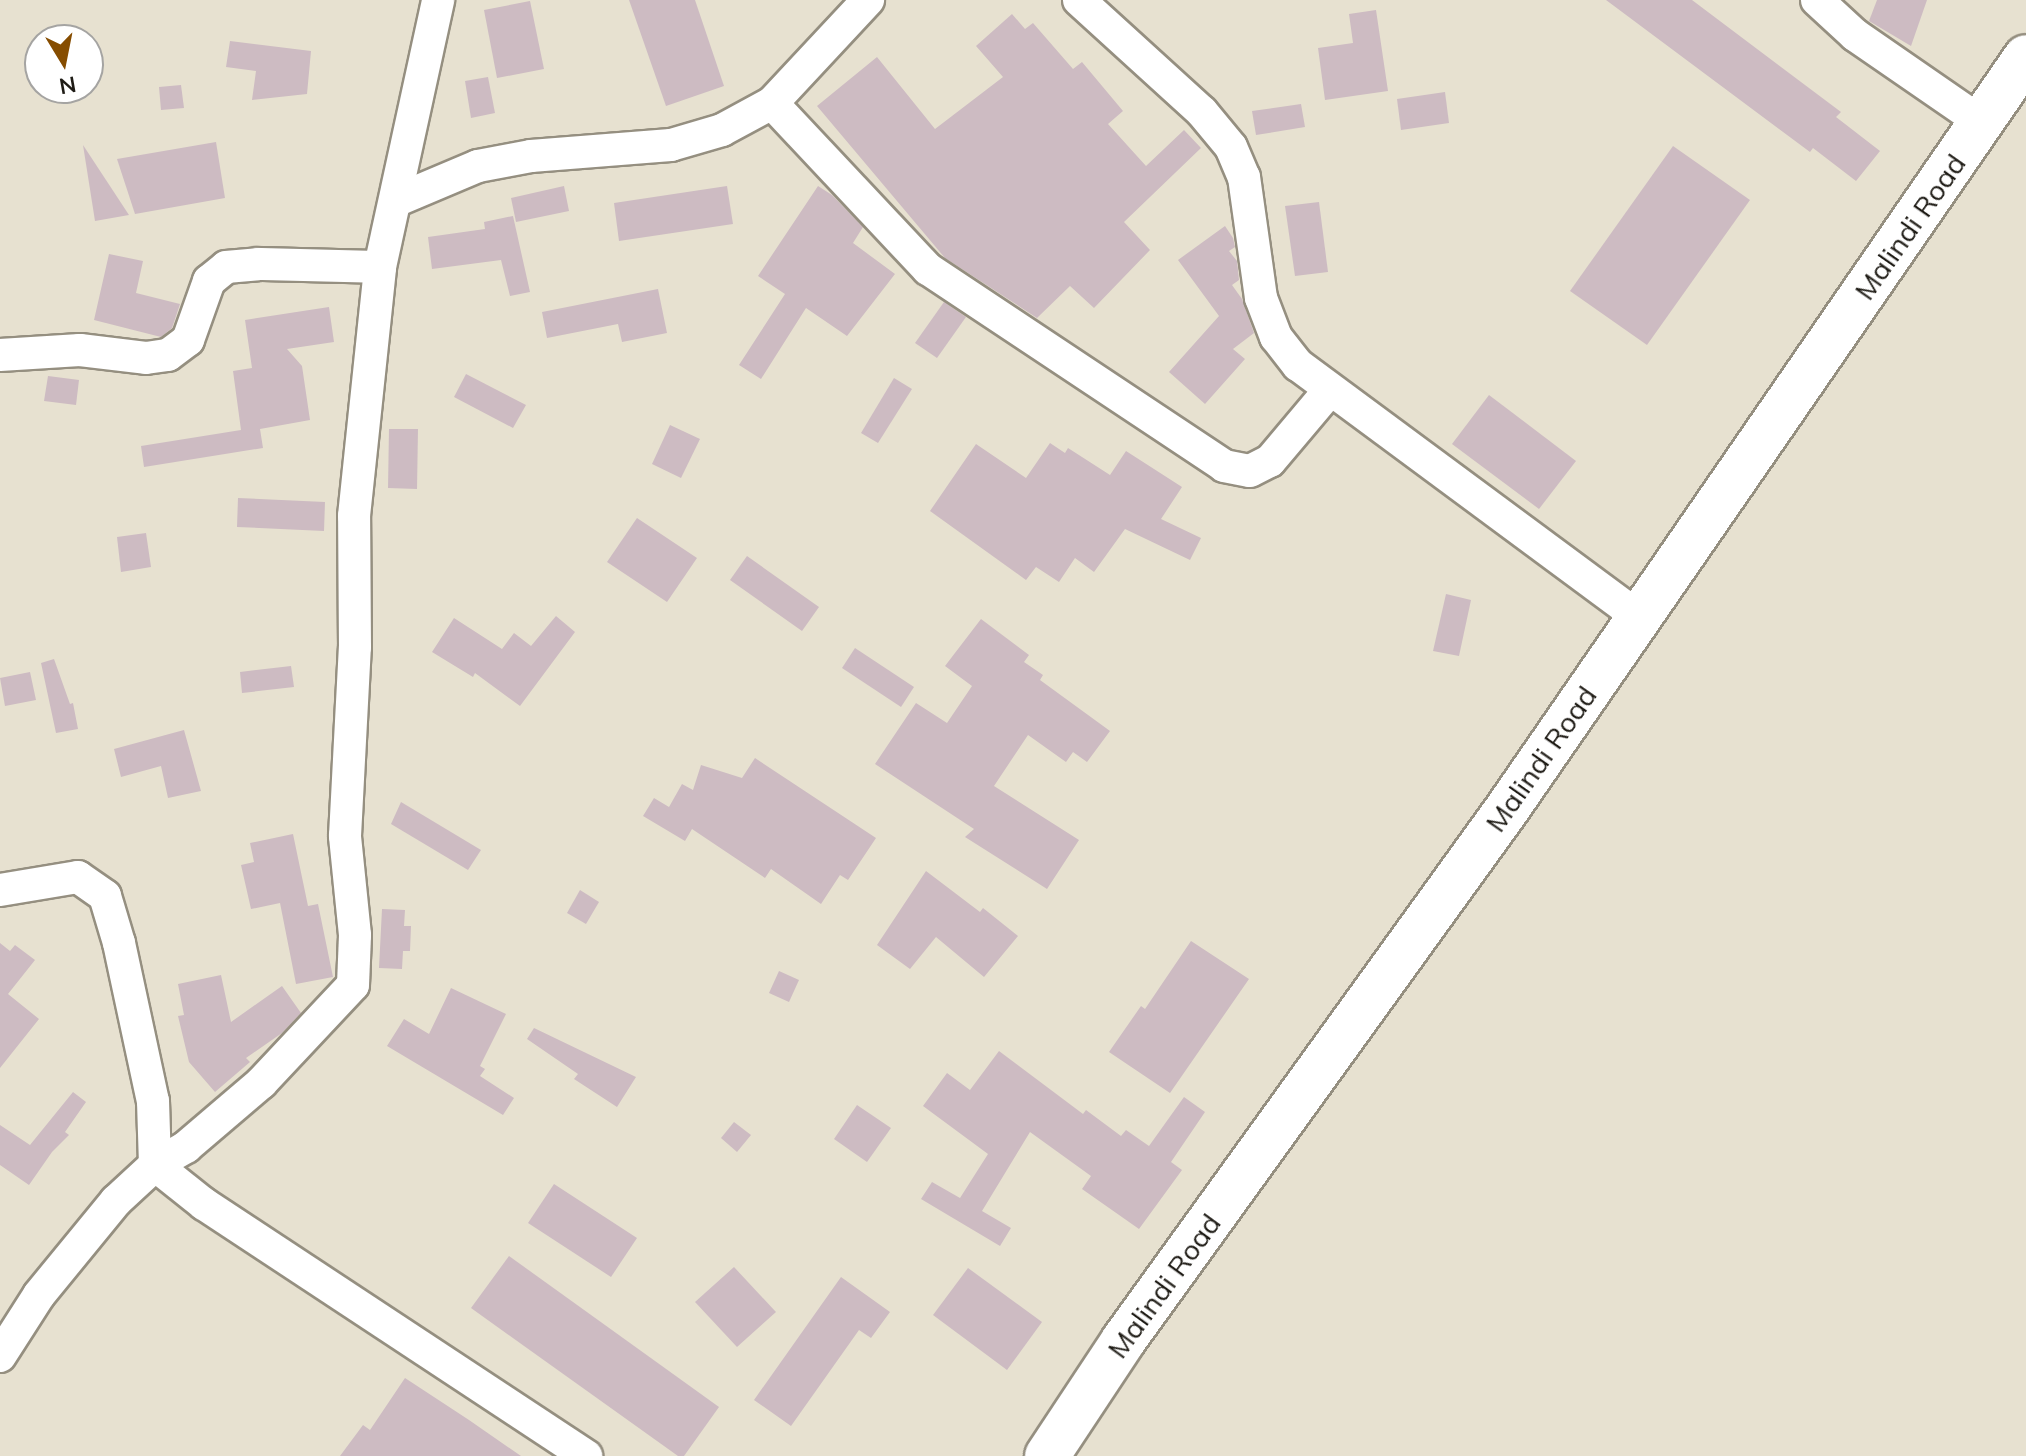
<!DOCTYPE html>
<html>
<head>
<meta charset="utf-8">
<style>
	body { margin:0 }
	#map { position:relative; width:2026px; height:1456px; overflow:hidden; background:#e7e1d0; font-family:Mulish,sans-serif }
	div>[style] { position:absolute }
	.building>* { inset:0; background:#cdbbc2 }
	.roads { filter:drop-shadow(2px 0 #958f80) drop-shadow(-2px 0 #958f80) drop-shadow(0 2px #958f80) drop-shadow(0 -2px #958f80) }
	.minor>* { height:32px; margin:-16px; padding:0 16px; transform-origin:16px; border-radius:16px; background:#fff }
	.trunk>* { height:44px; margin:-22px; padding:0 22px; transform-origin:22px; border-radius:22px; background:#fff }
	span { translate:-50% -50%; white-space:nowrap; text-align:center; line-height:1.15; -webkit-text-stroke:6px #fff; paint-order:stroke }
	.street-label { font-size:28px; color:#1f1c16 }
	.north { position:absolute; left:24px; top:24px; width:80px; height:80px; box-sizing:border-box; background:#fff; border:2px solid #a5a4a2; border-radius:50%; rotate:170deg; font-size:22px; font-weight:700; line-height:32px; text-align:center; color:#1f1c16 }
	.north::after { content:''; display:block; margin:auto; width:28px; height:36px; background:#864d00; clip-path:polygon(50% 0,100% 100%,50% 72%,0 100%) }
</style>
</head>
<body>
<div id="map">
	<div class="building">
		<i style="clip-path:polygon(629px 0,695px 0,724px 86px,666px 106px)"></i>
		<i style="clip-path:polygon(1606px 0,1692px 0,1841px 112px,1836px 117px,1880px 151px,1856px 181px,1813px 148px,1810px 152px)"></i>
		<i style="clip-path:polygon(1877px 0,1927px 0,1911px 46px,1869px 21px)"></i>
		<i style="clip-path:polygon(530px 1px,544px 69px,497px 78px,484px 10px)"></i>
		<i style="clip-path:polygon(1376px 10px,1388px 91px,1325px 100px,1318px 48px,1353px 43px,1349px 14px)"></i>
		<i style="clip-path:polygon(1012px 14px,1025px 29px,1033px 23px,1073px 69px,1082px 62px,1123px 111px,1108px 124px,1146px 166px,1184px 130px,1201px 148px,1124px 222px,1150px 250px,1094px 308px,1070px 286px,1037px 318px,945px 258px,817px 106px,877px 57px,935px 129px,1003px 77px,976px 46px)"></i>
		<i style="clip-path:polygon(230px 41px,311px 51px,307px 94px,252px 100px,256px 71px,226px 67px)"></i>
		<i style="clip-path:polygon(488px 77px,495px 113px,471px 118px,465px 81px)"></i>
		<i style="clip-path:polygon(181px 85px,184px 108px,161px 110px,159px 87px)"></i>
		<i style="clip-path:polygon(1445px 92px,1449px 123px,1401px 130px,1397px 99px)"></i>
		<i style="clip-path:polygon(1301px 104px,1305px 127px,1256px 135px,1252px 111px)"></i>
		<i style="clip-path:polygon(216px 142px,225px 198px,135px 214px,117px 159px)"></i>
		<i style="clip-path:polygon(83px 145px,129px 215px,95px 221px)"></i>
		<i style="clip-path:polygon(1673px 146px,1750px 200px,1647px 345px,1570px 291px)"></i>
		<i style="clip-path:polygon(564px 186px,569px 211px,516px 222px,511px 198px)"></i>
		<i style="clip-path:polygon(727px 186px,733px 224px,619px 241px,614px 203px)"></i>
		<i style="clip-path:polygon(818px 186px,832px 195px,863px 227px,853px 243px,895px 274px,847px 336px,806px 308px,761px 379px,739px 365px,785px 294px,758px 276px)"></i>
		<i style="clip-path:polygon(1319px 202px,1328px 272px,1295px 276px,1285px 206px)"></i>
		<i style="clip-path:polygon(513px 216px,530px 292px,510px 296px,501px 260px,432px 269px,428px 237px,485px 229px,484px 222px)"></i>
		<i style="clip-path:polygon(1225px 226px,1233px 238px,1235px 247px,1229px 251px,1237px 261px,1239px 280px,1232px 285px,1242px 299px,1254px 333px,1233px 349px,1245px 359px,1205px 404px,1169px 372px,1219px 316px,1178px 260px)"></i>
		<i style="clip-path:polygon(109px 254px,143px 261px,136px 293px,180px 304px,172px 328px,161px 337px,94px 320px)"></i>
		<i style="clip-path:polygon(658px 289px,667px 333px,622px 342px,618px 324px,547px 338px,542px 312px)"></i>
		<i style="clip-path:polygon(944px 302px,966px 317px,937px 358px,915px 343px)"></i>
		<i style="clip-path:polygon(329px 307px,334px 342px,287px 349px,302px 366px,310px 420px,260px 429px,263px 448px,144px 467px,141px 446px,241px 430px,233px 371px,252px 368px,245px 320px)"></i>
		<i style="clip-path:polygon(466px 374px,526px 405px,513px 428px,454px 397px)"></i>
		<i style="clip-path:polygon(48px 376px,79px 380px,76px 405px,44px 401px)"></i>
		<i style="clip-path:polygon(894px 378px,912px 389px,878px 443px,861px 433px)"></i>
		<i style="clip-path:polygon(1489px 395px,1576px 461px,1539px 509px,1452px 444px)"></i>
		<i style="clip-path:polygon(670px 425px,700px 439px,681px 478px,652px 464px)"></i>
		<i style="clip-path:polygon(389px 429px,418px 429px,417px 489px,388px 488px)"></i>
		<i style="clip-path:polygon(1050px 443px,1065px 453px,1068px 448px,1110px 475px,1126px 451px,1182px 487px,1161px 519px,1201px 538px,1190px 560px,1125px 529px,1094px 572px,1075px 558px,1059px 582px,1036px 567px,1026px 580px,930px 511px,976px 444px,1026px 478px)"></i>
		<i style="clip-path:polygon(238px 498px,325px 502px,324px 531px,237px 527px)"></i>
		<i style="clip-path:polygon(637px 518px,697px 558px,667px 602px,607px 562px)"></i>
		<i style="clip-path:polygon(146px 533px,151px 567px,121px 572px,117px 537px)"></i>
		<i style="clip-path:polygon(747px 556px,819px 607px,802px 631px,730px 580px)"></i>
		<i style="clip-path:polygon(1446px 594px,1471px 600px,1459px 656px,1433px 651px)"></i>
		<i style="clip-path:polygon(556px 616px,575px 632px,520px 706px,475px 673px,473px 677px,432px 652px,454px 618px,502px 649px,514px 633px,531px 646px)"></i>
		<i style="clip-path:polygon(981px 619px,1029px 655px,1024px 662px,1043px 675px,1040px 680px,1110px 731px,1087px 762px,1073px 752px,1066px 762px,1028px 735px,994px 786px,1079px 840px,1047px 889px,965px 837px,974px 829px,875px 764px,916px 703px,947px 723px,972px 686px,945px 666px)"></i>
		<i style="clip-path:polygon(855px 648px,914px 687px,901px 707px,842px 668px)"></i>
		<i style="clip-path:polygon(54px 659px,70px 704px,73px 703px,78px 729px,56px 733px,41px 663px)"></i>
		<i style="clip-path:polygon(291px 666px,294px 687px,242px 693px,240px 672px)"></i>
		<i style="clip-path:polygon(30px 672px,36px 700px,5px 706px,0 678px)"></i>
		<i style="clip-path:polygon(184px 730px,201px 791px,168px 798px,161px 766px,121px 777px,114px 749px)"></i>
		<i style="clip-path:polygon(755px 758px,876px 838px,848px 880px,840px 875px,821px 904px,771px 869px,765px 878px,692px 829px,685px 841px,643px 816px,654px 798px,669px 807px,682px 784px,693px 790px,701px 765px,742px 778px)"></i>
		<i style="clip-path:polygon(401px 802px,481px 850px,468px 870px,391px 824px)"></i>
		<i style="clip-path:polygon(293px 834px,308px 906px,318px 904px,333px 977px,296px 984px,280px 903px,251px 909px,241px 865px,254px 862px,250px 843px)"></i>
		<i style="clip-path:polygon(926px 871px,980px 912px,983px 908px,1018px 936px,984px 977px,936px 937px,910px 969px,877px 945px)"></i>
		<i style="clip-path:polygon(580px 890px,599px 902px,586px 924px,567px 913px)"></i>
		<i style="clip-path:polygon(382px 909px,405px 910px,404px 926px,411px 926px,410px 951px,403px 951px,402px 969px,379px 968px)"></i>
		<i style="clip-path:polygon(1191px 941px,1249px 979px,1170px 1093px,1109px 1052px,1141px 1006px,1145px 1009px)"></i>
		<i style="clip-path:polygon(0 943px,10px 951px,15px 945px,35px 960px,8px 994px,39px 1019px,0 1068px)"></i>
		<i style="clip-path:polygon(779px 971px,799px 980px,789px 1002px,769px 993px)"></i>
		<i style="clip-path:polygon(221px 975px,231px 1022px,282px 986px,301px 1013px,282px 1033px,246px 1058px,250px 1062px,215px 1092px,189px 1062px,178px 1016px,184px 1015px,178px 984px)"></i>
		<i style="clip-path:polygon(451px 988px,506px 1014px,480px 1066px,485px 1069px,480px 1076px,514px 1098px,503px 1115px,387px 1046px,404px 1019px,429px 1034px)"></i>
		<i style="clip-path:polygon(534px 1028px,636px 1077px,617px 1107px,574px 1079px,578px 1074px,527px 1039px)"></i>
		<i style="clip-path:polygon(999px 1051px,1083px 1114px,1086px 1110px,1121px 1136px,1126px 1130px,1149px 1146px,1184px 1097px,1205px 1112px,1171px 1162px,1182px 1170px,1139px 1229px,1082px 1189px,1091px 1176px,1030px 1132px,982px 1211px,1011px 1228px,1000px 1246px,921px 1199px,932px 1182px,960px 1198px,988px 1154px,923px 1106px,947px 1073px,970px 1090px)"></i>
		<i style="clip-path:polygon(73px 1092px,86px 1102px,65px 1132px,69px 1135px,52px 1152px,29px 1185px,0 1165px,0 1125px,30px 1145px)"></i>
		<i style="clip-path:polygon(857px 1105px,891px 1128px,867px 1162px,834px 1139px)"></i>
		<i style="clip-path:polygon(734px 1122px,751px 1135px,737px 1152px,721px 1138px)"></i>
		<i style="clip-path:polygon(554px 1184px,637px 1238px,611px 1277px,528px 1223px)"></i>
		<i style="clip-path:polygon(509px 1256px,719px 1407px,684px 1456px,678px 1456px,471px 1308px)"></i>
		<i style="clip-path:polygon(734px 1267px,776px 1312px,737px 1347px,695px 1302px)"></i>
		<i style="clip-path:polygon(968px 1268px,1042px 1322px,1007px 1370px,933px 1315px)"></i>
		<i style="clip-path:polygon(841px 1277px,890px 1312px,871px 1338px,859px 1330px,791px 1426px,754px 1400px)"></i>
		<i style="clip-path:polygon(405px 1378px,469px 1420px,521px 1456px,340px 1456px,363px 1425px,370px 1430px)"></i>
	</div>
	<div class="roads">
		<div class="minor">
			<i style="left:1079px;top:0;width:166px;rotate:42.3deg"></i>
			<i style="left:1202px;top:112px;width:45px;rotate:50.4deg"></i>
			<i style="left:1231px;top:147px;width:33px;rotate:67deg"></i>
			<i style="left:1244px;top:177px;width:122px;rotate:82deg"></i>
			<i style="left:1261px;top:298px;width:42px;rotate:69deg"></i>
			<i style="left:1276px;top:337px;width:36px;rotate:52deg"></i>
			<i style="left:1298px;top:365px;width:424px;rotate:36.5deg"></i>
			<i style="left:1817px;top:0;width:52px;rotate:42.6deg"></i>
			<i style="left:1855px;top:35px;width:153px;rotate:34.6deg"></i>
			<i style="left:772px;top:103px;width:228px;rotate:46.8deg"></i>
			<i style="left:928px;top:269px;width:356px;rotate:33.6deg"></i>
			<i style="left:1224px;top:466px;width:26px;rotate:11deg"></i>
			<i style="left:1250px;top:471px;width:22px;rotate:-27deg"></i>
			<i style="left:1270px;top:461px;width:92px;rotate:-49.9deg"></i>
			<i style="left:395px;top:201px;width:90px;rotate:-22.9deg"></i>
			<i style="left:478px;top:166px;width:54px;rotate:-10.7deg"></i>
			<i style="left:531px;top:156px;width:140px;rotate:-4.5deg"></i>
			<i style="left:671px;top:145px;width:53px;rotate:-16.4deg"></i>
			<i style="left:722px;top:130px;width:57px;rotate:-28.4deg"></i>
			<i style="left:772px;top:103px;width:141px;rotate:-47deg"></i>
			<i style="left:0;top:355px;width:80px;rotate:-3.6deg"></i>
			<i style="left:80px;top:350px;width:66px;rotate:6.9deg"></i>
			<i style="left:146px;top:358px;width:22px;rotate:-8deg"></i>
			<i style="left:168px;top:355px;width:25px;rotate:-37deg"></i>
			<i style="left:188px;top:340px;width:63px;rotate:-70.4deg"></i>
			<i style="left:209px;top:281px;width:22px;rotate:-39deg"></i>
			<i style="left:226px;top:267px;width:32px;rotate:-5deg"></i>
			<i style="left:258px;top:264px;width:122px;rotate:1.4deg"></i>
			<i style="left:0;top:890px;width:79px;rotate:-9.5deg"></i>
			<i style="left:78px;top:877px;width:33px;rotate:35deg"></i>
			<i style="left:105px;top:896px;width:49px;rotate:73.4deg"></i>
			<i style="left:119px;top:943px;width:162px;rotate:77.9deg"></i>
			<i style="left:153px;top:1101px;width:64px;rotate:88.2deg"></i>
			<i style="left:155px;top:1165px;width:63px;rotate:38.5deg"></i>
			<i style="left:204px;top:1204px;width:458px;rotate:33.4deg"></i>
			<i style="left:0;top:1356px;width:72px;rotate:-57.4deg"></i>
			<i style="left:39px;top:1295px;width:122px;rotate:-50.7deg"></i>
			<i style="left:116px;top:1201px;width:53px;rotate:-42.7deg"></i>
			<i style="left:155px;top:1165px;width:36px;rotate:-30deg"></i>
			<i style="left:186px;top:1147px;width:99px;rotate:-40.5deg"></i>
			<i style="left:261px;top:1083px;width:134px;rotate:-46.8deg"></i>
			<i style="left:353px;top:985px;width:50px;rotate:-87.7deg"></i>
			<i style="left:355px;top:935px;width:100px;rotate:-95.8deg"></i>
			<i style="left:345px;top:836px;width:189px;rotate:-87deg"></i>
			<i style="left:355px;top:647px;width:131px;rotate:-90.4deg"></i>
			<i style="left:354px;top:516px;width:250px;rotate:-84deg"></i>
			<i style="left:380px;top:267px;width:273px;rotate:-77.7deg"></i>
		</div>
		<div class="trunk">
			<i style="left:1047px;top:1456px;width:138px;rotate:-56.5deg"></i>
			<i style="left:1123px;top:1341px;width:653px;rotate:-54.17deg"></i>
			<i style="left:1505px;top:812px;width:917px;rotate:-55.39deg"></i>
		</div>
	</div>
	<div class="street-label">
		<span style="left:1910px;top:227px;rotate:-55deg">Malindi Road</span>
		<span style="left:1541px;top:759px;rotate:-55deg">Malindi Road</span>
		<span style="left:1164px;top:1286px;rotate:-54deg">Malindi Road</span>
	</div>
	<div class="north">N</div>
</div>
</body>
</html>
